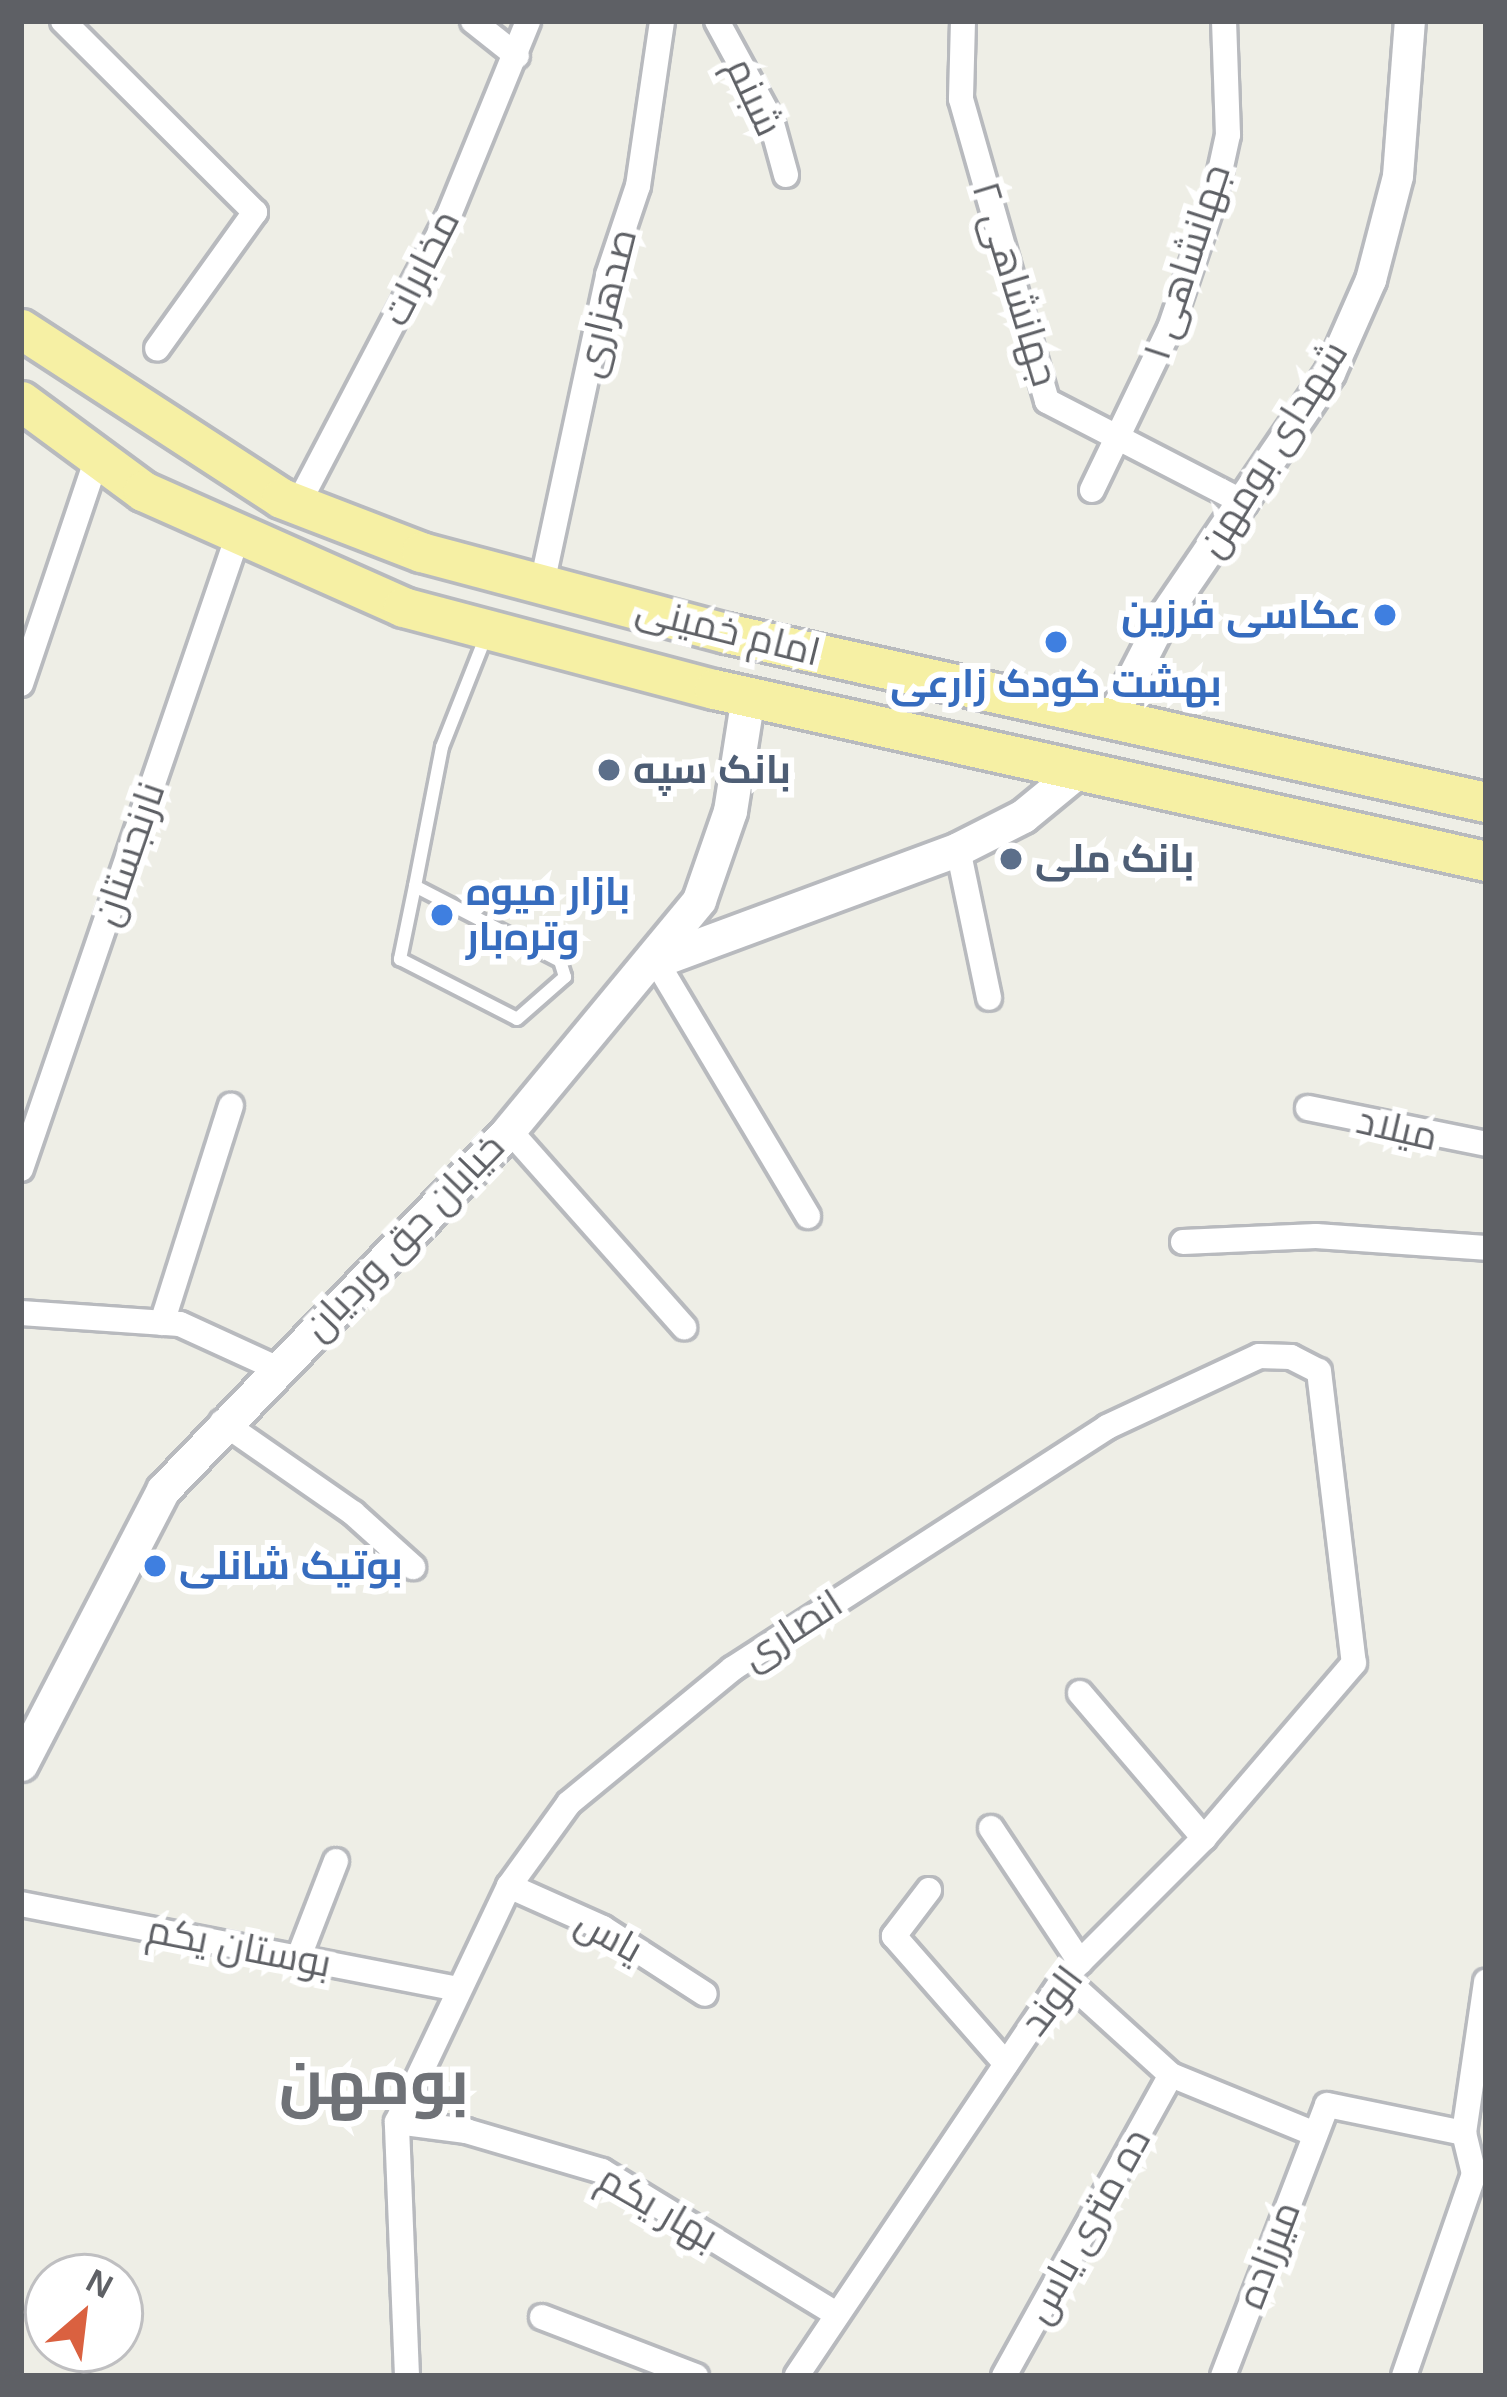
<!DOCTYPE html>
<html>
<head>
<meta charset="utf-8">
<style>
	body { margin:0 }
	#map { position:relative; width:1507px; height:2397px; overflow:hidden; background:#eeeee6; font-family:Arial,Cairo,sans-serif }
	div>[style] { position:absolute }
	.roads { filter:drop-shadow(3px 0 #b8babe) drop-shadow(-3px 0 #b8babe) drop-shadow(0 3px #b8babe) drop-shadow(0 -3px #b8babe) }
	.service>* { height:12px; margin:-6px; padding:0 6px; transform-origin:6px; border-radius:6px; background:#fff }
	.minor>* { height:24px; margin:-12px; padding:0 12px; transform-origin:12px; border-radius:12px; background:#fff }
	.tertiary>* { height:30px; margin:-15px; padding:0 15px; transform-origin:15px; border-radius:15px; background:#fff }
	.secondary>* { height:33px; margin:-16.5px; padding:0 16.5px; transform-origin:16.5px; border-radius:16.5px; background:#fff }
	.trunk>* { height:39px; margin:-19.5px; padding:0 19.5px; transform-origin:19.5px; border-radius:19.5px; background:#f6f0a4 }
	.dots>* { width:33px; height:33px; translate:-50% -50%; box-sizing:border-box; border:6px solid #fff; border-radius:50% }
	span { translate:-50% -50%; white-space:nowrap; text-align:center; line-height:1.15; -webkit-text-stroke:12px #fff; paint-order:stroke }
	.street-label { font-size:39px; color:#5e6065 }
	.shop-label { font-size:39px; color:#366cbe; font-weight:700 }
	.right { translate:-100% -50%; text-align:right }
	.left { translate:0 -50%; text-align:left }
	.service-label { font-size:39px; color:#4e5e75; font-weight:700 }
	.town-label { font-size:63px; color:#6f7277; font-weight:700 }
	.frame { position:absolute; inset:0; border:24px solid #5e6065; pointer-events:none }
	.north { position:absolute; left:24px; top:2253px; width:120px; height:120px; box-sizing:border-box; background:#fff; border:3px solid #bfbfc1; border-radius:50%; rotate:28deg; font-size:33px; font-weight:700; line-height:48px; text-align:center; color:#5e6065 }
	.north::after { content:''; display:block; margin:auto; width:42px; height:54px; background:#da6140; clip-path:polygon(50% 0,100% 100%,50% 72%,0 100%) }
</style>
</head>
<body>
<div id="map">
	<div class="roads">
		<div class="service">
			<i style="left:415px;top:886px;width:75px;rotate:101.6deg"></i>
			<i style="left:400px;top:959px;width:131px;rotate:27.1deg"></i>
			<i style="left:517px;top:1019px;width:64px;rotate:-41.2deg"></i>
			<i style="left:565px;top:977px;width:17px;rotate:-107deg"></i>
			<i style="left:560px;top:961px;width:163px;rotate:-152.7deg"></i>
			<i style="left:415px;top:886px;width:142px;rotate:-79deg"></i>
			<i style="left:442px;top:747px;width:119px;rotate:-68.4deg"></i>
		</div>
		<div class="minor">
			<i style="left:63px;top:21px;width:271px;rotate:44.9deg"></i>
			<i style="left:255px;top:212px;width:168px;rotate:125.6deg"></i>
			<i style="left:473px;top:21px;width:56px;rotate:38.5deg"></i>
			<i style="left:717px;top:21px;width:113px;rotate:61.4deg"></i>
			<i style="left:771px;top:120px;width:57px;rotate:74.7deg"></i>
			<i style="left:963px;top:21px;width:78px;rotate:91.5deg"></i>
			<i style="left:961px;top:99px;width:314px;rotate:74.1deg"></i>
			<i style="left:1047px;top:401px;width:223px;rotate:27.3deg"></i>
			<i style="left:1092px;top:490px;width:180px;rotate:-64.3deg"></i>
			<i style="left:1170px;top:328px;width:136px;rotate:-71.2deg"></i>
			<i style="left:1214px;top:199px;width:66px;rotate:-77.7deg"></i>
			<i style="left:1228px;top:135px;width:114px;rotate:-92deg"></i>
			<i style="left:297px;top:506px;width:328px;rotate:-62.4deg"></i>
			<i style="left:449px;top:215px;width:209px;rotate:-67.8deg"></i>
			<i style="left:542px;top:584px;width:316px;rotate:-77.9deg"></i>
			<i style="left:608px;top:275px;width:94px;rotate:-71.4deg"></i>
			<i style="left:638px;top:186px;width:167px;rotate:-81.7deg"></i>
			<i style="left:21px;top:684px;width:238px;rotate:-71.4deg"></i>
			<i style="left:958px;top:849px;width:152px;rotate:78.2deg"></i>
			<i style="left:656px;top:961px;width:297px;rotate:59.2deg"></i>
			<i style="left:1308px;top:1108px;width:182px;rotate:11.4deg"></i>
			<i style="left:509px;top:1130px;width:264px;rotate:48.4deg"></i>
			<i style="left:21px;top:1169px;width:667px;rotate:-71.1deg"></i>
			<i style="left:1183px;top:1242px;width:133px;rotate:-2.6deg"></i>
			<i style="left:1316px;top:1236px;width:170px;rotate:4deg"></i>
			<i style="left:21px;top:1313px;width:159px;rotate:4deg"></i>
			<i style="left:180px;top:1324px;width:106px;rotate:24.6deg"></i>
			<i style="left:162px;top:1323px;width:228px;rotate:-72.4deg"></i>
			<i style="left:222px;top:1422px;width:160px;rotate:34.8deg"></i>
			<i style="left:353px;top:1513px;width:81px;rotate:42deg"></i>
			<i style="left:1080px;top:1693px;width:191px;rotate:49.5deg"></i>
			<i style="left:991px;top:1828px;width:161px;rotate:56.4deg"></i>
			<i style="left:509px;top:1886px;width:103px;rotate:24.1deg"></i>
			<i style="left:603px;top:1928px;width:121px;rotate:32.9deg"></i>
			<i style="left:929px;top:1890px;width:58px;rotate:127.3deg"></i>
			<i style="left:894px;top:1936px;width:170px;rotate:48.8deg"></i>
			<i style="left:21px;top:1904px;width:445px;rotate:11deg"></i>
			<i style="left:298px;top:1959px;width:105px;rotate:-68.8deg"></i>
			<i style="left:1064px;top:1978px;width:144px;rotate:42.2deg"></i>
			<i style="left:1171px;top:2075px;width:156px;rotate:22.3deg"></i>
			<i style="left:397px;top:2122px;width:70px;rotate:7.4deg"></i>
			<i style="left:466px;top:2131px;width:142px;rotate:16.4deg"></i>
			<i style="left:602px;top:2171px;width:273px;rotate:31.4deg"></i>
			<i style="left:542px;top:2317px;width:165px;rotate:21deg"></i>
			<i style="left:407px;top:2376px;width:254px;rotate:-92.3deg"></i>
			<i style="left:397px;top:2122px;width:261px;rotate:-64.6deg"></i>
			<i style="left:509px;top:1886px;width:102px;rotate:-54.1deg"></i>
			<i style="left:569px;top:1803px;width:211px;rotate:-39.4deg"></i>
			<i style="left:732px;top:1669px;width:446px;rotate:-32.8deg"></i>
			<i style="left:1107px;top:1427px;width:168px;rotate:-25deg"></i>
			<i style="left:1259px;top:1356px;width:32px;rotate:2deg"></i>
			<i style="left:1291px;top:1357px;width:31px;rotate:27deg"></i>
			<i style="left:1319px;top:1371px;width:294px;rotate:83.2deg"></i>
			<i style="left:1354px;top:1663px;width:230px;rotate:130.6deg"></i>
			<i style="left:1204px;top:1838px;width:198px;rotate:135deg"></i>
			<i style="left:1064px;top:1978px;width:479px;rotate:123.9deg"></i>
			<i style="left:1004px;top:2376px;width:344px;rotate:-61deg"></i>
			<i style="left:1223px;top:2376px;width:290px;rotate:-69deg"></i>
			<i style="left:1327px;top:2105px;width:140px;rotate:11.6deg"></i>
			<i style="left:1404px;top:2376px;width:214px;rotate:-70.9deg"></i>
			<i style="left:1474px;top:2174px;width:42px;rotate:-103.7deg"></i>
			<i style="left:1464px;top:2133px;width:153px;rotate:-81.7deg"></i>
		</div>
		<div class="tertiary">
			<i style="left:1112px;top:718px;width:116px;rotate:-62.8deg"></i>
			<i style="left:1165px;top:615px;width:293px;rotate:-55.7deg"></i>
			<i style="left:1330px;top:373px;width:102px;rotate:-66.2deg"></i>
			<i style="left:1371px;top:280px;width:107px;rotate:-75.4deg"></i>
			<i style="left:1398px;top:176px;width:155px;rotate:-85.6deg"></i>
		</div>
		<div class="secondary">
			<i style="left:656px;top:961px;width:322px;rotate:-20.3deg"></i>
			<i style="left:958px;top:849px;width:73px;rotate:-26.9deg"></i>
			<i style="left:1023px;top:816px;width:72px;rotate:-39.4deg"></i>
			<i style="left:21px;top:1764px;width:309px;rotate:-62.6deg"></i>
			<i style="left:163px;top:1490px;width:499px;rotate:-46.1deg"></i>
			<i style="left:509px;top:1130px;width:298px;rotate:-50.4deg"></i>
			<i style="left:699px;top:900px;width:94px;rotate:-70.8deg"></i>
			<i style="left:730px;top:811px;width:116px;rotate:-81.1deg"></i>
		</div>
		<div class="trunk">
			<i style="left:21px;top:329px;width:310px;rotate:33deg"></i>
			<i style="left:281px;top:498px;width:150px;rotate:21.1deg"></i>
			<i style="left:421px;top:552px;width:316px;rotate:14.9deg"></i>
			<i style="left:726px;top:633px;width:779px;rotate:12.54deg"></i>
			<i style="left:21px;top:401px;width:152px;rotate:36.4deg"></i>
			<i style="left:143px;top:491px;width:285px;rotate:24deg"></i>
			<i style="left:403px;top:607px;width:322px;rotate:14.8deg"></i>
			<i style="left:714px;top:689px;width:791px;rotate:12.56deg"></i>
		</div>
	</div>
	<div class="dots">
		<i style="left:1385px;top:615px;background:#3f7fe0"></i>
		<i style="left:1056px;top:642px;background:#3f7fe0"></i>
		<i style="left:609px;top:770px;background:#5c6f8a"></i>
		<i style="left:1011px;top:859px;background:#5c6f8a"></i>
		<i style="left:442px;top:915px;background:#3f7fe0"></i>
		<i style="left:155px;top:1566px;background:#3f7fe0"></i>
	</div>
	<div class="street-label">
		<span style="left:754px;top:97px;rotate:65deg">شبنم</span>
		<span style="left:1187px;top:262px;rotate:-72deg">جهانشاهی ۱</span>
		<span style="left:421px;top:268px;rotate:-63deg">مخابرات</span>
		<span style="left:1015px;top:284px;rotate:73deg">جهانشاهی ۲</span>
		<span style="left:606px;top:303px;rotate:-76deg">صدهزاری</span>
		<span style="left:1273px;top:449px;rotate:-58deg">شهدای بومهن</span>
		<span style="left:728px;top:631px;rotate:14deg">امام خمینی</span>
		<span style="left:129px;top:854px;rotate:-71deg">نارنجستان</span>
		<span style="left:1397px;top:1129px;rotate:13deg">میلاد</span>
		<span style="left:404px;top:1237px;rotate:-46deg">خیابان حق وردیان</span>
		<span style="left:792px;top:1630px;rotate:-33deg">انصاری</span>
		<span style="left:609px;top:1936px;rotate:29deg">یاس</span>
		<span style="left:239px;top:1947px;rotate:11deg">بوستان یکم</span>
		<span style="left:1052px;top:2001px;rotate:-53deg">الوند</span>
		<span style="left:658px;top:2208px;rotate:30deg">بهار یکم</span>
		<span style="left:1088px;top:2226px;rotate:-61deg">ده متری یاس</span>
		<span style="left:1269px;top:2255px;rotate:-69deg">میرزاده</span>
	</div>
	<div class="shop-label">
		<span class="right" style="left:1361px;top:615px">عکاسی فرزین</span>
		<span style="left:1056px;top:684px">بهشت کودک زارعی</span>
		<span class="left" style="left:466px;top:915px">بازار میوه<br>وتره‌بار</span>
		<span class="left" style="left:179px;top:1566px">بوتیک شانلی</span>
	</div>
	<div class="service-label">
		<span class="left" style="left:633px;top:770px">بانک سپه</span>
		<span class="left" style="left:1035px;top:859px">بانک ملی</span>
	</div>
	<div class="town-label">
		<span style="left:374px;top:2082px">بومهن</span>
	</div>
	<div class="frame"></div>
	<div class="north">N</div>
</div>
</body>
</html>
